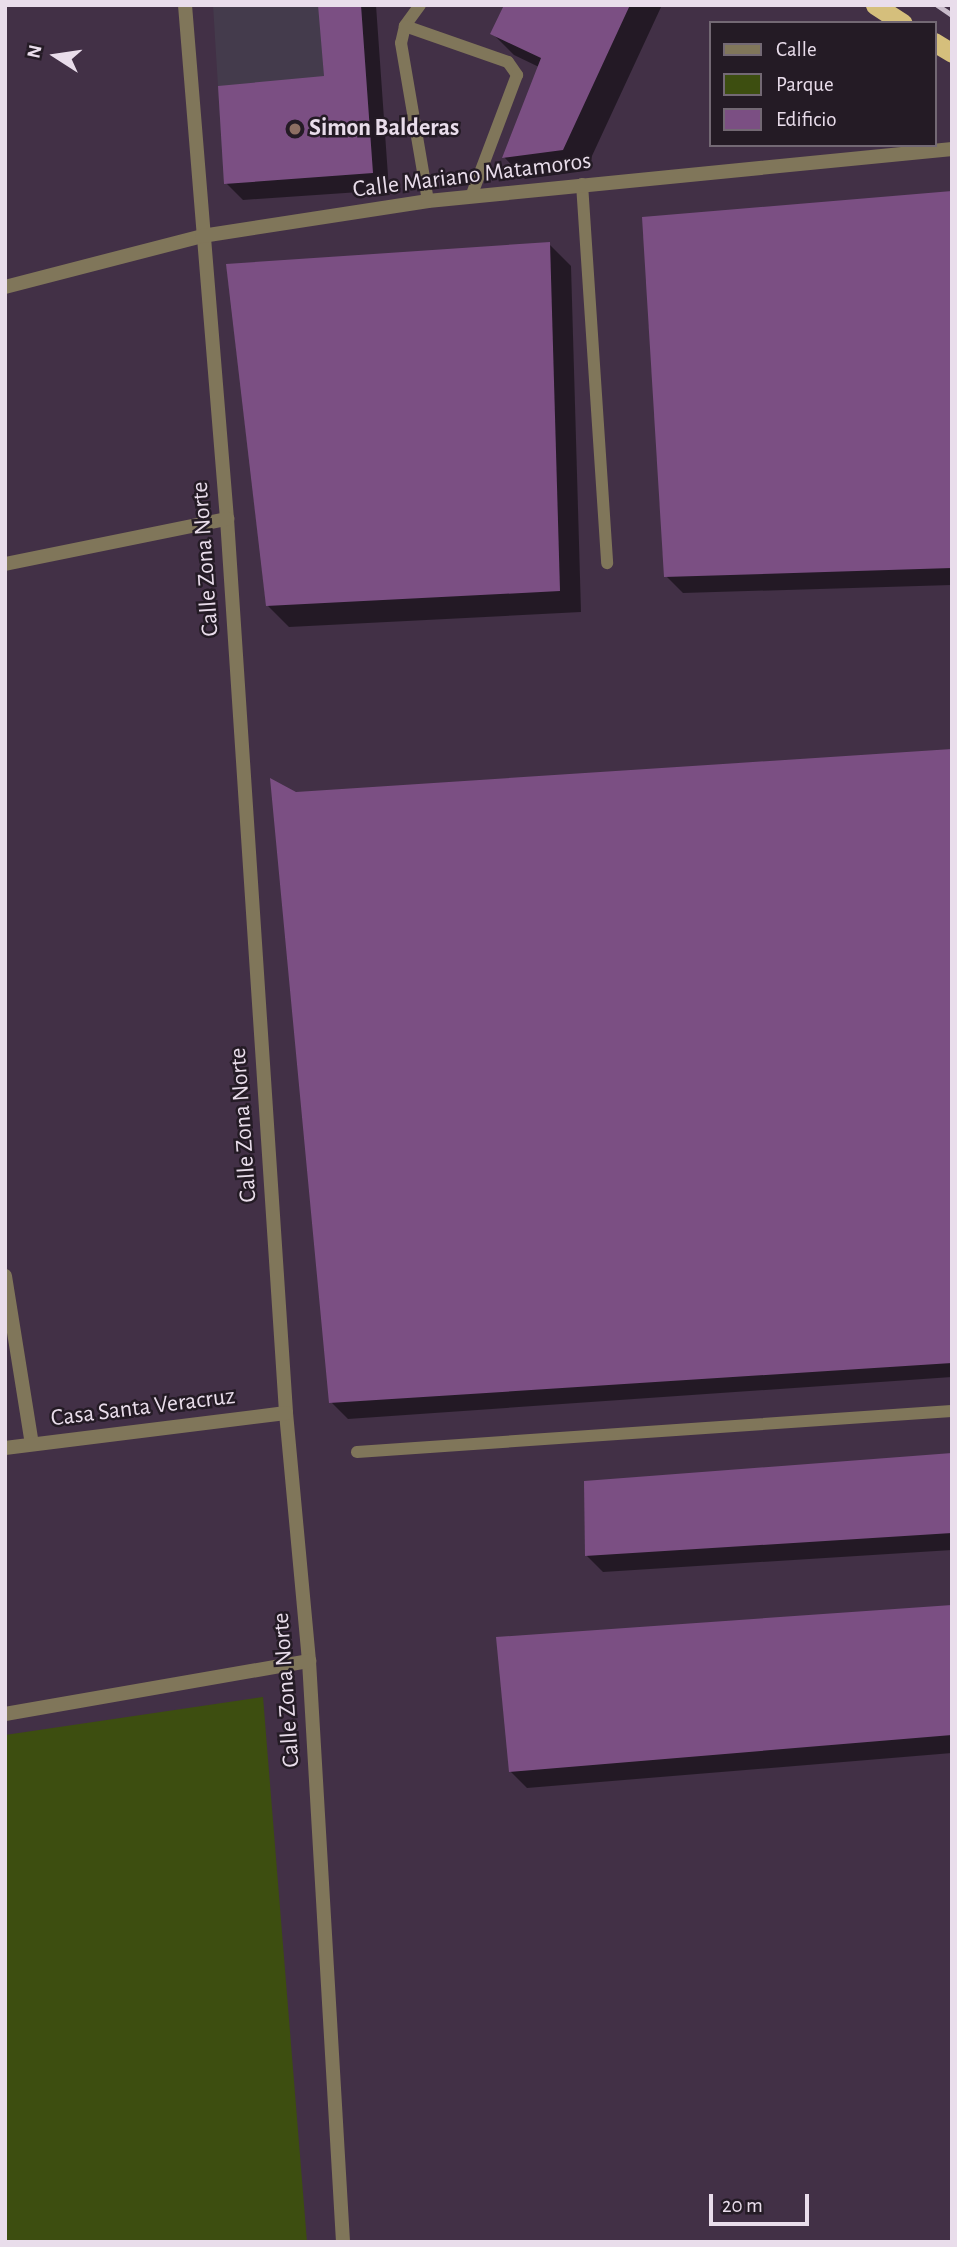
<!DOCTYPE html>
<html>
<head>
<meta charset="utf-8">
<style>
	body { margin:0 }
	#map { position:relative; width:957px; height:2247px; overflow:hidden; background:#423046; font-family:"Alegreya Sans",sans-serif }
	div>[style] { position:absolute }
	.education>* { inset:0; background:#443b4c }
	.green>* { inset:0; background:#3d4e10 }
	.shadow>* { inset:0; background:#0007 }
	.building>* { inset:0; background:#7b4f83 }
	.service>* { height:12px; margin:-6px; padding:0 6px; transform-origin:6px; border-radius:6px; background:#80765a }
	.minor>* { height:14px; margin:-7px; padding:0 7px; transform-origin:7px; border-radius:7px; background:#80765a }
	.trunk>* { height:19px; margin:-9.5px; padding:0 9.5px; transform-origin:9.5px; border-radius:9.5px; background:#d5bf7c }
	.rail>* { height:5px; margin:-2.5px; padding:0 2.5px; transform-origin:2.5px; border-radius:2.5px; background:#c8bbca }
	.dots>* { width:19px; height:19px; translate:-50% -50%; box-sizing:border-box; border:4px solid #241b25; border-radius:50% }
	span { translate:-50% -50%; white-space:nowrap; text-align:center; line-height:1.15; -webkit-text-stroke:5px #241b25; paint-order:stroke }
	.poi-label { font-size:24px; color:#e9ddeb; font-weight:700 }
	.left { translate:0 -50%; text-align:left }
	.street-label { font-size:24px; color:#e9ddeb }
	.frame { position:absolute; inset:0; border:7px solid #e9ddeb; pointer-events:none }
	.legend { position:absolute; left:709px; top:21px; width:228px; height:126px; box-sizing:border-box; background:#241b25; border:2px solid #736974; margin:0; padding:9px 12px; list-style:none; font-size:21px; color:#e9ddeb }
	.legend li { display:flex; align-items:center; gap:14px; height:35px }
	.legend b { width:35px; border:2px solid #736974 }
	.north { position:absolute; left:21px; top:21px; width:70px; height:70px; -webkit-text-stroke:5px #241b25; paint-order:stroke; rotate:282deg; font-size:19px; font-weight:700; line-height:28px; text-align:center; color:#e9ddeb }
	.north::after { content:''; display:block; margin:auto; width:24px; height:32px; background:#e9ddeb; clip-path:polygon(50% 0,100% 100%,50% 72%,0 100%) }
	.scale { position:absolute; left:709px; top:2194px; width:100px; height:32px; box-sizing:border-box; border:4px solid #e9ddeb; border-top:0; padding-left:9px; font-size:21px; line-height:24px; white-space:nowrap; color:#e9ddeb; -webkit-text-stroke:5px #241b25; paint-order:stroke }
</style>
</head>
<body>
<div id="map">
	<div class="education">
		<i style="clip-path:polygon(213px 5px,361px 5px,373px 173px,224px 184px)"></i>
	</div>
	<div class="green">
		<i style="clip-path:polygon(263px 1697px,307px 2242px,5px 2242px,5px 1735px)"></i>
	</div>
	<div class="shadow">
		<i style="clip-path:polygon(319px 5px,376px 5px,389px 190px,243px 200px,226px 183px,326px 78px)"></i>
		<i style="clip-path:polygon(506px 5px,662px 5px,585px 171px,525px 179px,504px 157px,539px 67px,514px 55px,492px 33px)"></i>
		<i style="clip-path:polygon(952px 193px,952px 585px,683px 593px,666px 576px)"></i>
		<i style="clip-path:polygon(549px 244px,571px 266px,581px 612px,289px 627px,268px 606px)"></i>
		<i style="clip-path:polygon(952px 751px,952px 1377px,348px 1419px,331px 1402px,296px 794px)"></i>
		<i style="clip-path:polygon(952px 1455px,952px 1550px,603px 1572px,586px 1555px)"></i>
		<i style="clip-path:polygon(952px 1607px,952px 1753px,527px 1788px,510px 1771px)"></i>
	</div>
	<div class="building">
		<i style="clip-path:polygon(318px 5px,361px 5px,373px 173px,224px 184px,218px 86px,324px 76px)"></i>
		<i style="clip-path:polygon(504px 5px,630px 5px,563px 150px,502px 158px,541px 58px,490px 34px)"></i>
		<i style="clip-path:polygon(952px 191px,952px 568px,664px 577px,642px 217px)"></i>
		<i style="clip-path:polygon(550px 242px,560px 591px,266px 606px,226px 264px)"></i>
		<i style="clip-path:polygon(952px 749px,952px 1363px,329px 1403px,270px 778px,296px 792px)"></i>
		<i style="clip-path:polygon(952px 1453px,952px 1533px,585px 1556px,584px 1481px)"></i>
		<i style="clip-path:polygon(952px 1605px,952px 1735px,509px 1772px,496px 1637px)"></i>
	</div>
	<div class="service">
		<i style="left:420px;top:5px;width:26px;rotate:126deg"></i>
		<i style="left:405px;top:26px;width:17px;rotate:103deg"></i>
		<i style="left:401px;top:43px;width:160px;rotate:80.3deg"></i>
		<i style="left:405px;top:26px;width:109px;rotate:19.3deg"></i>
		<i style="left:508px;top:62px;width:16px;rotate:55deg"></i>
		<i style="left:517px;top:75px;width:130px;rotate:110.7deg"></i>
		<i style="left:582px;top:184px;width:380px;rotate:86.2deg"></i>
		<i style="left:357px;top:1452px;width:596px;rotate:-3.94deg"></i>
	</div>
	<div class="minor">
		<i style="left:185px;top:5px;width:516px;rotate:85.33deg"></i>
		<i style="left:227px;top:519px;width:896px;rotate:86.22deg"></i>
		<i style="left:286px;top:1413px;width:249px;rotate:84.7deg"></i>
		<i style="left:309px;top:1661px;width:582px;rotate:86.65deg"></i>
		<i style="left:5px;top:287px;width:203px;rotate:-14.5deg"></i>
		<i style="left:202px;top:236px;width:229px;rotate:-8.8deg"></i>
		<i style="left:428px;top:201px;width:527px;rotate:-5.67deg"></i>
		<i style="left:5px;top:564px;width:227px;rotate:-11.5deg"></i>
		<i style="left:5px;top:1276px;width:170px;rotate:80.9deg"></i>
		<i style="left:5px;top:1448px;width:283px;rotate:-7.1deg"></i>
		<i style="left:5px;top:1714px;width:309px;rotate:-9.9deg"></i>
	</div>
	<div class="trunk">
		<i style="left:875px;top:5px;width:33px;rotate:33deg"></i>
		<i style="left:934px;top:42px;width:21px;rotate:31deg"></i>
	</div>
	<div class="rail">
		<i style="left:937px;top:5px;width:18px;rotate:34deg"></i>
	</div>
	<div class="dots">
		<i style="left:295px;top:129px;background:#8d6e63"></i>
	</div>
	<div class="poi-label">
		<span class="left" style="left:309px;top:129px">Simon Balderas</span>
	</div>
	<div class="street-label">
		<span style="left:472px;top:176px;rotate:-7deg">Calle Mariano Matamoros</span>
		<span style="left:206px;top:559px;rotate:-94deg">Calle Zona Norte</span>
		<span style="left:244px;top:1125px;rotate:-94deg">Calle Zona Norte</span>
		<span style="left:143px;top:1408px;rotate:-7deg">Casa Santa Veracruz</span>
		<span style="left:287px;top:1690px;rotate:-94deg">Calle Zona Norte</span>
	</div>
	<div class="frame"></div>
	<ul class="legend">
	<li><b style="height:9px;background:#80765a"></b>Calle</li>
	<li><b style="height:19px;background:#3d4e10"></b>Parque</li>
	<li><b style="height:19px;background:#7b4f83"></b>Edificio</li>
	</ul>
	<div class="north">N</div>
	<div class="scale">20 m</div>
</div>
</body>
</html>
